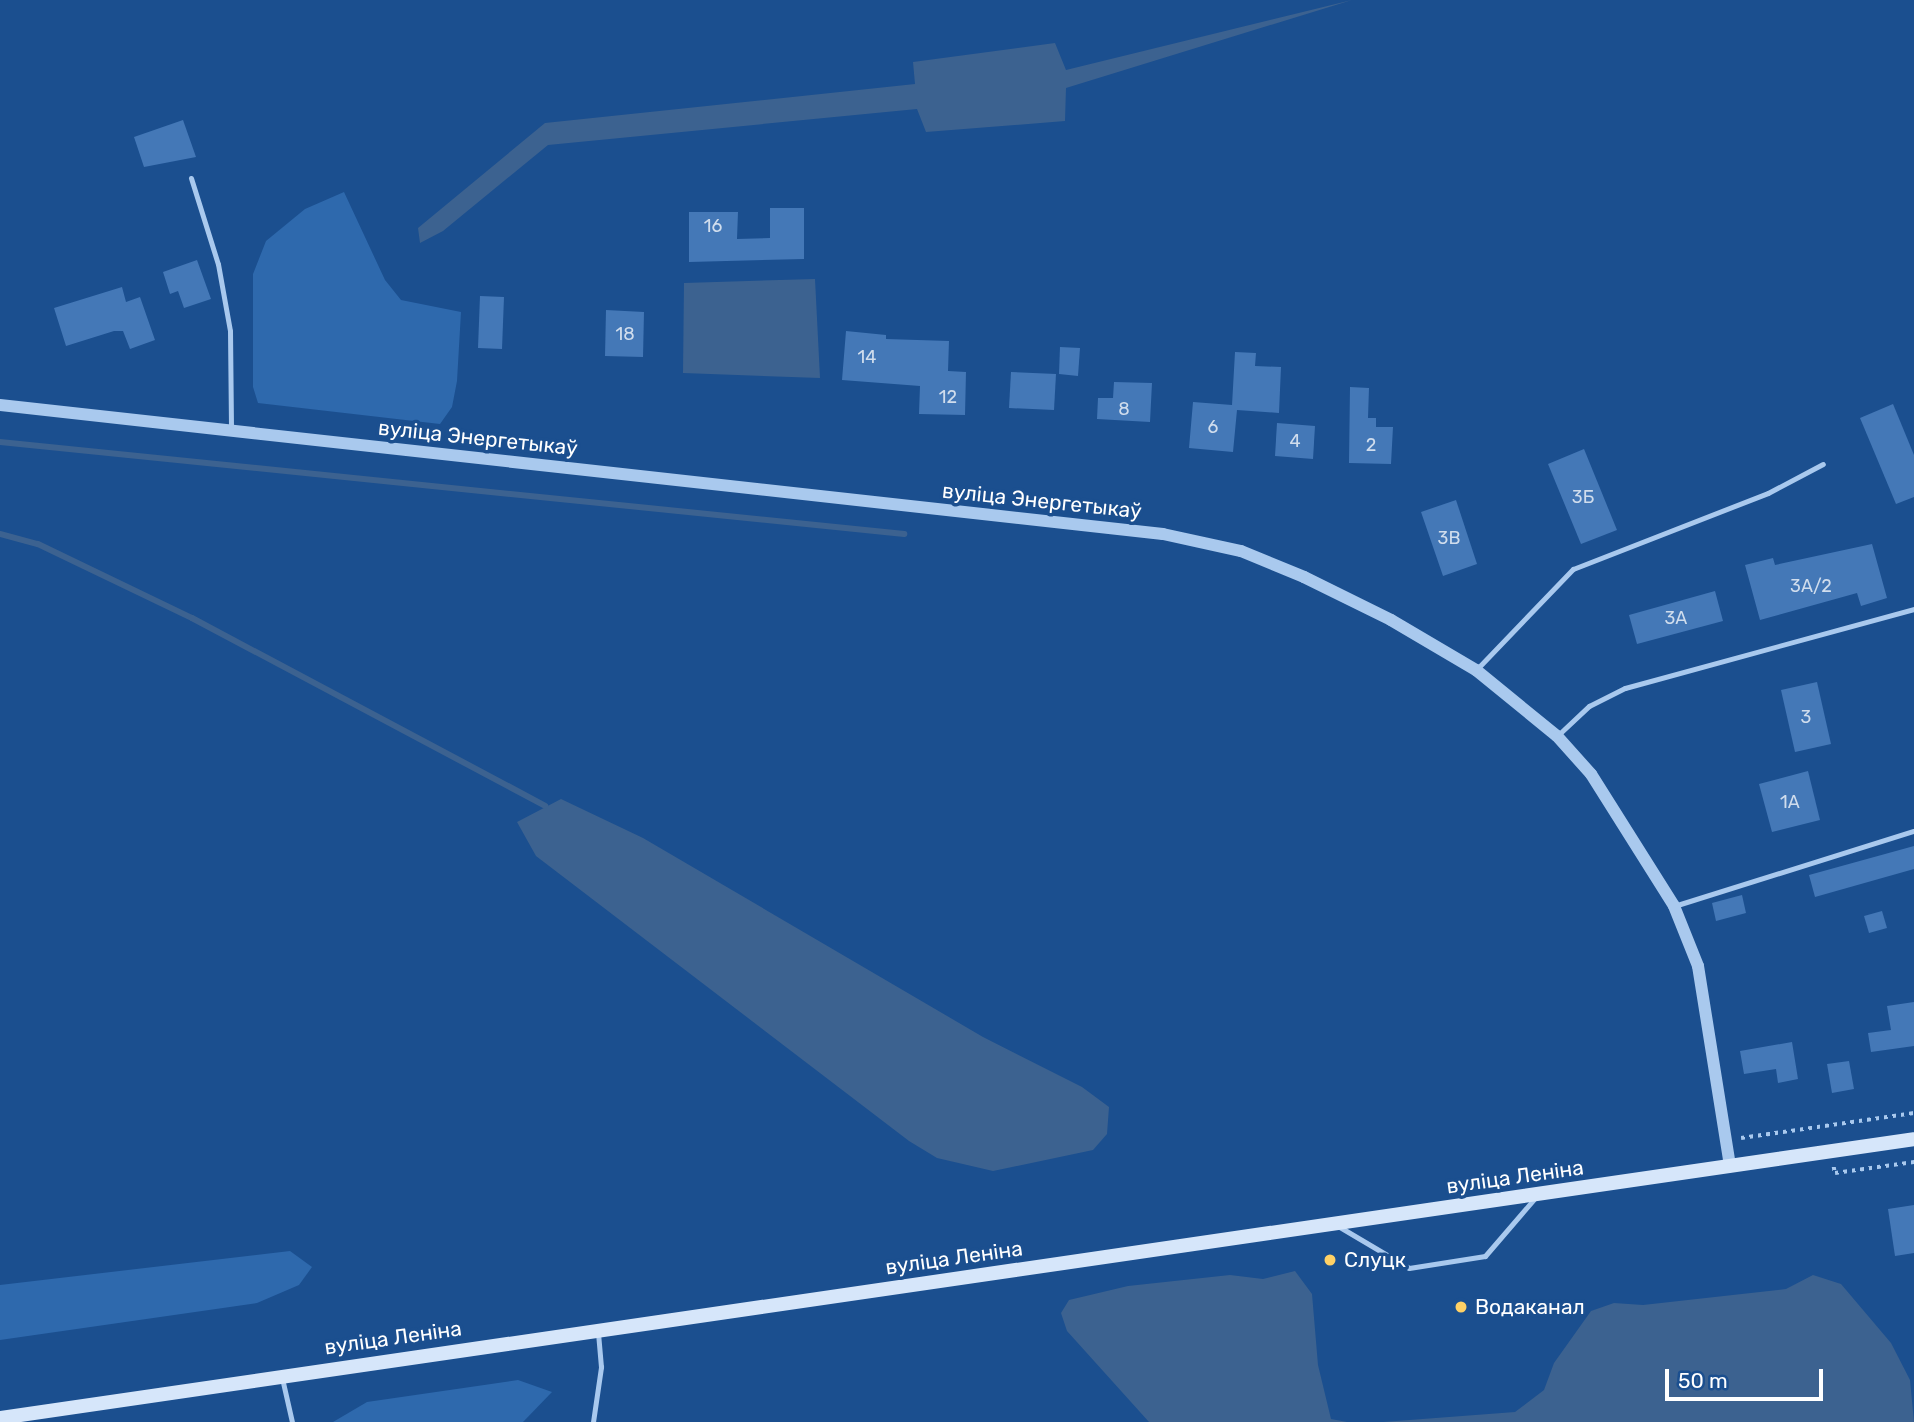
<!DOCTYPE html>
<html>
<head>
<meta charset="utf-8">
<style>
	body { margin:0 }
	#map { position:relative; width:1914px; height:1422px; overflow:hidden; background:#1b4f8f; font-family:Rubik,sans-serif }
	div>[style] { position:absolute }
	.green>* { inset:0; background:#2e69ad }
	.water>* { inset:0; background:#3c6290 }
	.stream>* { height:6px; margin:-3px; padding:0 3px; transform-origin:3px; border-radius:3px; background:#3c6290 }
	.building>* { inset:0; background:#4478b7 }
	.path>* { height:3.5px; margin-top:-1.75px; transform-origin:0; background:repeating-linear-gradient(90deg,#a9c9ee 0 3.5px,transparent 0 8.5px) }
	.service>* { height:5px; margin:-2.5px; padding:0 2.5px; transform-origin:2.5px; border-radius:2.5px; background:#a9c9ee }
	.tertiary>* { height:12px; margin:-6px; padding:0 6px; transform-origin:6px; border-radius:6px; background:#a9c9ee }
	.secondary>* { height:14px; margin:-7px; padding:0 7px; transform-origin:7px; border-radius:7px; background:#d6e6fa }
	.dots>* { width:19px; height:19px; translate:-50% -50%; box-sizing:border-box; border:4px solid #1b4f8f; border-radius:50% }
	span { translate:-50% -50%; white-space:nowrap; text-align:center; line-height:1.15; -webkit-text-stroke:7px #1b4f8f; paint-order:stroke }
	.number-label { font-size:18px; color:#d0dded }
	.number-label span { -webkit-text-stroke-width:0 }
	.street-label { font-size:21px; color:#fff }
	.poi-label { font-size:21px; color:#fff }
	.left { translate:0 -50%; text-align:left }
	.scale { position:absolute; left:1665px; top:1369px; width:158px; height:32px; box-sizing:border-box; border:4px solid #fff; border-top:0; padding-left:9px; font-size:21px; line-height:24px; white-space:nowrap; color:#fff; -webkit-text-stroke:5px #1b4f8f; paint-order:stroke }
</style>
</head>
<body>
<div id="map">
	<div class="green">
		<i style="clip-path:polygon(344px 192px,385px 280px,401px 300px,461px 312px,457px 381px,452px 407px,440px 424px,258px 403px,253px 387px,253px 274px,266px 241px,305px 209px)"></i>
		<i style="clip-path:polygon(290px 1251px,312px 1267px,299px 1285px,257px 1303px,0 1340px,0 1285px)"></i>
		<i style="clip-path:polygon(518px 1380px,552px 1392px,523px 1422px,333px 1422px,367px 1402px)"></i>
	</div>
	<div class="water">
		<i style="clip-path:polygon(1352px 0,1066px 88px,1065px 121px,926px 132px,917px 109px,548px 145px,443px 231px,420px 243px,418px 228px,545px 123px,915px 84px,913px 62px,1055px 43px,1066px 70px)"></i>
		<i style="clip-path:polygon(815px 279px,820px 378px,683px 373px,684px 283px)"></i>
		<i style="clip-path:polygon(561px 799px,643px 838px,983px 1037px,1082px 1087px,1109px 1107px,1107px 1134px,1093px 1150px,993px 1171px,937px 1158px,909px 1141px,536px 856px,517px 822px)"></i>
		<i style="clip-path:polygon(1295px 1271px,1312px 1294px,1318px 1365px,1331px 1419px,1347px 1422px,1149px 1422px,1067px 1331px,1061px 1313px,1069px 1300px,1128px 1286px,1230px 1275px,1263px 1279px)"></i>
		<i style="clip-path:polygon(1813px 1275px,1841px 1284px,1891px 1343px,1910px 1380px,1914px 1422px,1383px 1422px,1515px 1412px,1544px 1390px,1554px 1363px,1591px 1311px,1614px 1303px,1643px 1305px,1786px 1289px)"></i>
	</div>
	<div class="stream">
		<i style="left:0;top:442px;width:909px;rotate:5.81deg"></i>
		<i style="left:0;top:534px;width:39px;rotate:15deg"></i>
		<i style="left:38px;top:544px;width:171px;rotate:25.7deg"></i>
		<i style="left:192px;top:618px;width:400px;rotate:28deg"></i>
	</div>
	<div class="building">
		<i style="clip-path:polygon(183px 120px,196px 157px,144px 167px,134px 137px)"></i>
		<i style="clip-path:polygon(770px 208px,804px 208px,804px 259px,689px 262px,689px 212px,738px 212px,737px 239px,770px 238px)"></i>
		<i style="clip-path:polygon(197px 260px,211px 299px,184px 308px,178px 291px,170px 294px,163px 272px)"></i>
		<i style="clip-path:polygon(122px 287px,126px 302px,140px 297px,155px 340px,130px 349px,123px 331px,114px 331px,66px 346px,54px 308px)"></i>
		<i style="clip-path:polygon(480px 296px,504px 297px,502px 349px,478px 348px)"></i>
		<i style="clip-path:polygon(606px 310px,644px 312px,643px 357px,605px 356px)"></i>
		<i style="clip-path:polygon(846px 331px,886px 335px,886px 339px,949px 341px,948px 371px,966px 372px,965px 415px,919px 414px,920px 386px,842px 380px)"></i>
		<i style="clip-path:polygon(1060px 347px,1080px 348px,1078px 376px,1059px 374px)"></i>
		<i style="clip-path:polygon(1235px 352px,1256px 353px,1255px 366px,1281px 367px,1279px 413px,1237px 410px,1233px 452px,1189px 448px,1193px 402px,1232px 405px)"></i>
		<i style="clip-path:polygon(1011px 372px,1056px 374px,1054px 410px,1009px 408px)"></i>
		<i style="clip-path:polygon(1114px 382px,1152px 383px,1150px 422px,1097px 419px,1098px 398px,1113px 398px)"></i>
		<i style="clip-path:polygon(1350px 387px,1369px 388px,1368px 418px,1376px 418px,1376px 427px,1393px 427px,1391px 464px,1349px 463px)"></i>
		<i style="clip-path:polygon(1893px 404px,1914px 455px,1914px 497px,1896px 504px,1860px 418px)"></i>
		<i style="clip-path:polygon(1277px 423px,1315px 426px,1313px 459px,1275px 456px)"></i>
		<i style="clip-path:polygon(1584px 449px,1617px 530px,1581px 544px,1548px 464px)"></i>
		<i style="clip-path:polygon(1456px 500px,1477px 564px,1443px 576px,1421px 512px)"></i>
		<i style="clip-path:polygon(1872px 544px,1887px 598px,1861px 606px,1857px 593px,1760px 620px,1745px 565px,1773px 558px,1775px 565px)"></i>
		<i style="clip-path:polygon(1715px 591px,1723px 621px,1637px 644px,1629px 615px)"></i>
		<i style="clip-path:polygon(1817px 682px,1831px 744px,1795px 752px,1781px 690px)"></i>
		<i style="clip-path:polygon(1808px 771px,1820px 820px,1772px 832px,1759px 784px)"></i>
		<i style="clip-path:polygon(1914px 846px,1914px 869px,1815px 897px,1809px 875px)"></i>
		<i style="clip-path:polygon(1742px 895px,1746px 913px,1716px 921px,1712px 903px)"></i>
		<i style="clip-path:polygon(1882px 911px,1887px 928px,1869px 933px,1864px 916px)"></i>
		<i style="clip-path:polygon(1914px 1002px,1914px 1046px,1871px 1052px,1868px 1033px,1891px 1030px,1887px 1006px)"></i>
		<i style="clip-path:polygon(1792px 1042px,1798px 1079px,1778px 1083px,1776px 1069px,1744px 1074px,1740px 1051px)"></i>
		<i style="clip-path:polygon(1849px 1061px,1854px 1089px,1832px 1093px,1827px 1064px)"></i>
		<i style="clip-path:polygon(1914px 1205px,1914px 1253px,1895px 1256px,1888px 1209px)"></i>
	</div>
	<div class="path">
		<i style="left:1741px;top:1138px;width:175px;rotate:-8.2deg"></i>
		<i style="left:1834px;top:1167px;width:6px;rotate:81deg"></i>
		<i style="left:1835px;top:1173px;width:80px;rotate:-7.9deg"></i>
	</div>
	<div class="service">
		<i style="left:191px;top:178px;width:90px;rotate:72.6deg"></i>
		<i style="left:218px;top:264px;width:68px;rotate:79.8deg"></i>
		<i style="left:230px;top:331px;width:99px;rotate:89.4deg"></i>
		<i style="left:1476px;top:670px;width:140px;rotate:-46.2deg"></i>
		<i style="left:1573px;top:569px;width:209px;rotate:-21.3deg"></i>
		<i style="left:1768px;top:493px;width:62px;rotate:-27.8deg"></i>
		<i style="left:1557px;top:736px;width:44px;rotate:-43.2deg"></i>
		<i style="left:1589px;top:706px;width:40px;rotate:-26.6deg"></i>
		<i style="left:1625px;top:688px;width:300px;rotate:-15.3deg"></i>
		<i style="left:1674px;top:906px;width:251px;rotate:-17.4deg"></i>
		<i style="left:1338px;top:1226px;width:82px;rotate:30.6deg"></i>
		<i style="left:1409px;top:1268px;width:77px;rotate:-9deg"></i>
		<i style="left:1485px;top:1256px;width:75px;rotate:-49.3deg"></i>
		<i style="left:282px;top:1378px;width:45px;rotate:77.2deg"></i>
		<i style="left:593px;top:1422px;width:56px;rotate:-81.7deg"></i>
		<i style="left:601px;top:1367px;width:33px;rotate:-95deg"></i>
	</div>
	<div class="tertiary">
		<i style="left:0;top:405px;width:1170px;rotate:6.33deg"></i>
		<i style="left:1163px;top:534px;width:80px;rotate:12.3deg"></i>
		<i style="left:1241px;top:551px;width:68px;rotate:22.4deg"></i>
		<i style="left:1304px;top:577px;width:97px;rotate:26.3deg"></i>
		<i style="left:1391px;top:620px;width:99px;rotate:30.5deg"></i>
		<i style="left:1476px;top:670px;width:104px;rotate:39.2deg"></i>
		<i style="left:1557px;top:736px;width:51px;rotate:48.2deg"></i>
		<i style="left:1591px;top:774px;width:156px;rotate:57.8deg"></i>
		<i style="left:1674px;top:906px;width:65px;rotate:68.2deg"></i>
		<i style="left:1698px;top:966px;width:203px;rotate:80.9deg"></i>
	</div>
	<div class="secondary">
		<i style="left:0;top:1418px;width:1934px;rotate:-8.29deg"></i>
	</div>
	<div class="dots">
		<i style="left:1330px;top:1260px;background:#ffd166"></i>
		<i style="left:1461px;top:1307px;background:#ffd166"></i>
	</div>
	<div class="number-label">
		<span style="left:713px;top:226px">16</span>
		<span style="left:625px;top:334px">18</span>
		<span style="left:867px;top:357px">14</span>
		<span style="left:948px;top:397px">12</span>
		<span style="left:1124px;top:409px">8</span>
		<span style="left:1213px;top:427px">6</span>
		<span style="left:1295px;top:441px">4</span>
		<span style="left:1371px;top:445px">2</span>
		<span style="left:1583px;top:497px">3Б</span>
		<span style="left:1449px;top:538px">3В</span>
		<span style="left:1811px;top:586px">3А/2</span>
		<span style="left:1676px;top:618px">3А</span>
		<span style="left:1806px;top:717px">3</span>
		<span style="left:1790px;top:802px">1А</span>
	</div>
	<div class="street-label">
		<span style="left:478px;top:438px;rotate:6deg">вуліца Энергетыкаў</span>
		<span style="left:1042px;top:501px;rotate:6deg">вуліца Энергетыкаў</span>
		<span style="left:1515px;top:1177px;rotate:-8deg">вуліца Леніна</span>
		<span style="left:954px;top:1258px;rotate:-8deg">вуліца Леніна</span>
		<span style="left:393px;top:1338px;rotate:-8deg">вуліца Леніна</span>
	</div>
	<div class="poi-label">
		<span class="left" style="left:1344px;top:1260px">Слуцк</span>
		<span class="left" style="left:1475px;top:1307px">Водаканал</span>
	</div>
	<div class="scale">50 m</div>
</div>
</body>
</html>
